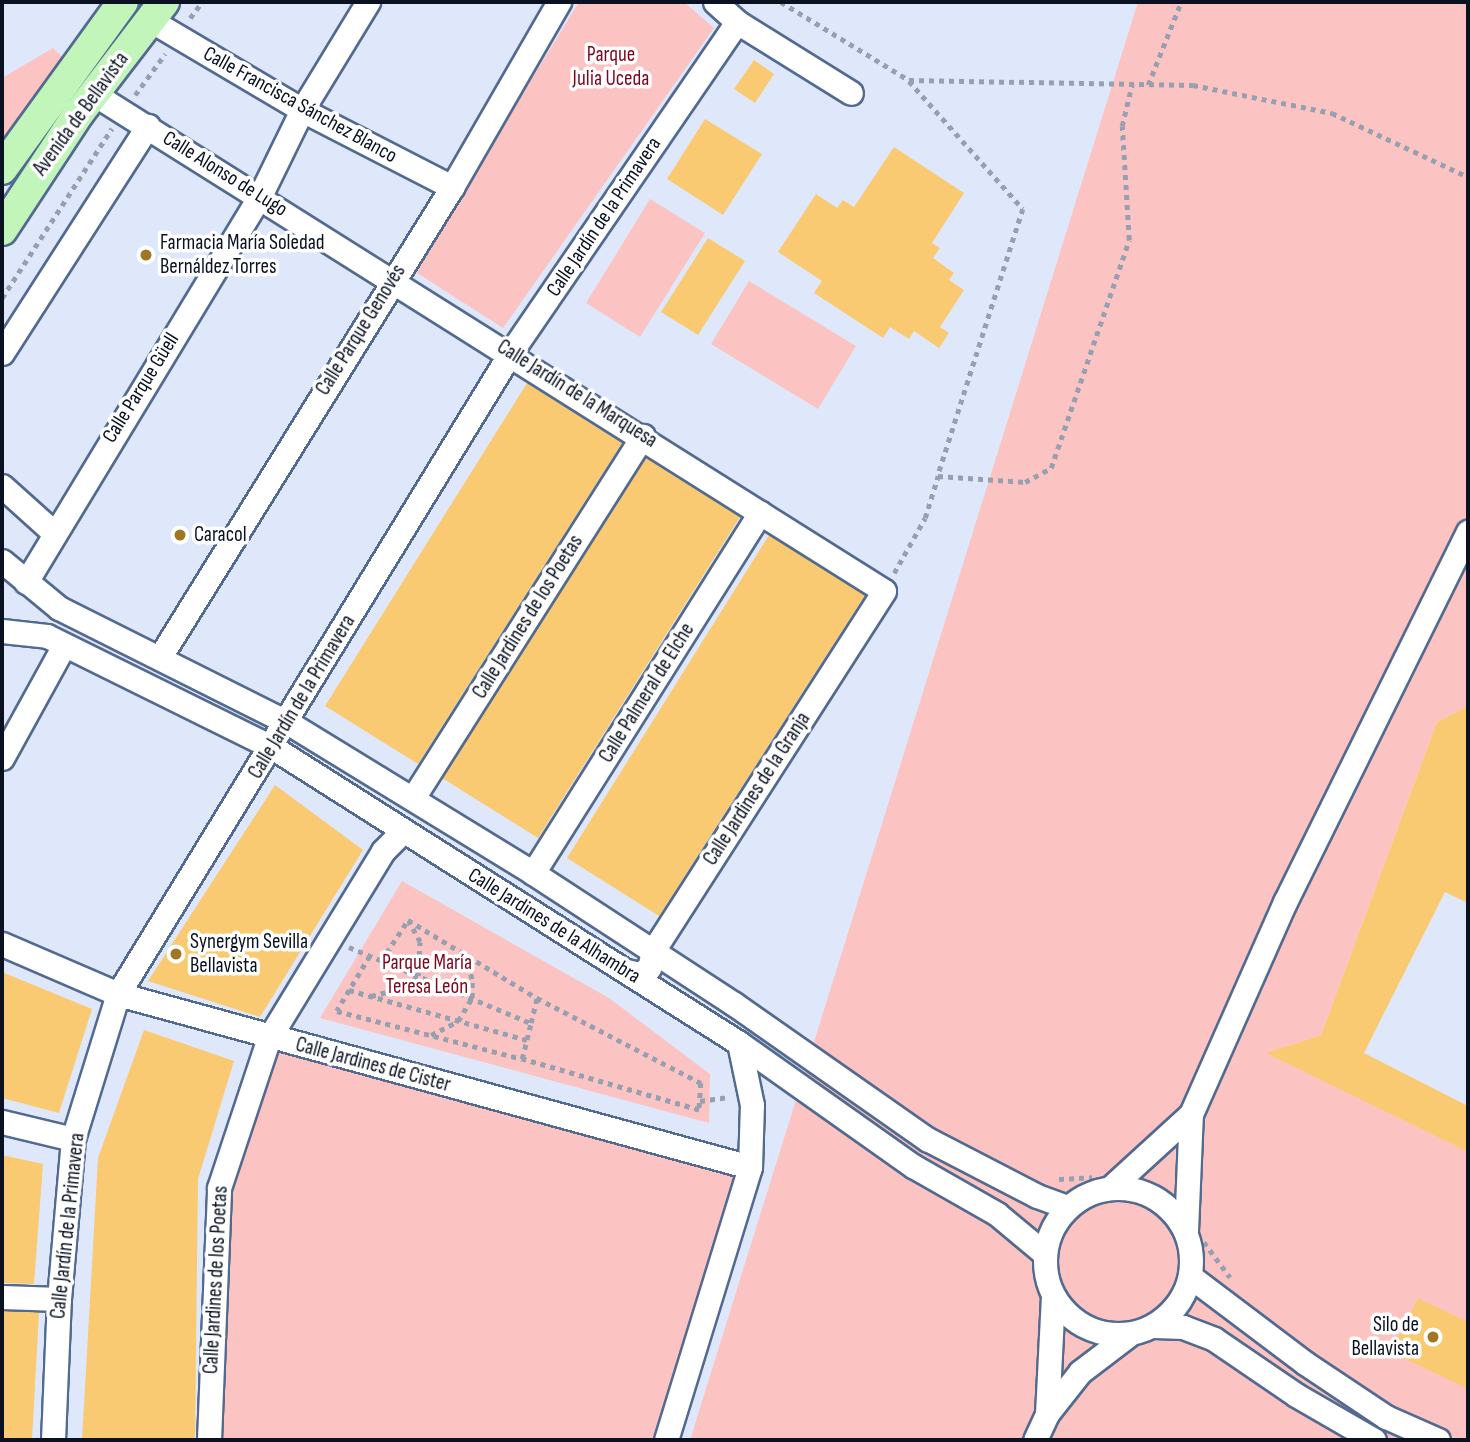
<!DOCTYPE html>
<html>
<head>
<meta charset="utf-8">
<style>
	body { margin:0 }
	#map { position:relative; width:1470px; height:1442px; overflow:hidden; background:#dee8fa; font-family:"Sofia Sans Condensed",sans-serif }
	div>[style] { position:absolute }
	.green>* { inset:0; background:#fbc4c2 }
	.building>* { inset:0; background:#faca73 }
	.path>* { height:4.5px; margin-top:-2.25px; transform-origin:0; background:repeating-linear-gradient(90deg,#97a0b1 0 5px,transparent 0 10px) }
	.roads { filter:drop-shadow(2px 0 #536a90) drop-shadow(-2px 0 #536a90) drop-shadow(0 2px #536a90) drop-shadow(0 -2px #536a90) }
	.minor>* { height:23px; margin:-11.5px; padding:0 11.5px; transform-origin:11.5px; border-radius:11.5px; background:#fff }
	.minor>.ring { margin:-11.5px; padding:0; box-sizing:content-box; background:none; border:23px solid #fff; border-radius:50% }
	.major>* { height:30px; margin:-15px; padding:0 15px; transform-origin:15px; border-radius:15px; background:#c1f5ba }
	.dots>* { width:19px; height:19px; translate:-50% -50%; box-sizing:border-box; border:4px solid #fff; border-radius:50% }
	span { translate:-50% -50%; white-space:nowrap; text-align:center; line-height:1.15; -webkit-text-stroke:7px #fff; paint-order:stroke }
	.park-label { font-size:21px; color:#7f051c }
	.street-label { font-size:21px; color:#0a1221 }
	.poi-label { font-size:21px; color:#0a1221 }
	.left { translate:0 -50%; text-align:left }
	.right { translate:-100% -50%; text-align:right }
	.frame { position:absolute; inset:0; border:4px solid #0a1221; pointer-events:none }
</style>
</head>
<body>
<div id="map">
	<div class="green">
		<i style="clip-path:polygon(579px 2px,684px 2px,714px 28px,503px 328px,414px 271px)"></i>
		<i style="clip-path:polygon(1138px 2px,1468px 2px,1468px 706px,1437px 722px,1321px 1035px,1267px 1053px,1468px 1152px,1468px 1440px,690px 1440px)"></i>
		<i style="clip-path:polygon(53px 48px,63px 58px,2px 146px,2px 78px)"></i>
		<i style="clip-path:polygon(650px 199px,705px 233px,640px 337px,586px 303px)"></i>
		<i style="clip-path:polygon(749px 281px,856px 346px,818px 409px,711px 344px)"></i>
		<i style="clip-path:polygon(402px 881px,609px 998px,710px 1074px,709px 1123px,320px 1018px)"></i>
		<i style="clip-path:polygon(269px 1038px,750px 1167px,679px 1440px,209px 1440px,219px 1188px)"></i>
	</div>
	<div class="building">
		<i style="clip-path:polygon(754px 60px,774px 74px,755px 103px,734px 89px)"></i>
		<i style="clip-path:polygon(705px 119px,762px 154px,723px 215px,667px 179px)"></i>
		<i style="clip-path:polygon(894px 147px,964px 193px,932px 243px,940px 248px,933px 258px,954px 273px,949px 280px,964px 290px,940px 327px,949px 333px,939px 348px,914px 331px,909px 339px,890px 327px,883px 338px,814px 293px,822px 281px,778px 252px,816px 194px,837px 208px,843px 200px,854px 207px)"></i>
		<i style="clip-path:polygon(708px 238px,745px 261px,698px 335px,661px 312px)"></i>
		<i style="clip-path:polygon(527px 383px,622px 443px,418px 764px,325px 706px)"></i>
		<i style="clip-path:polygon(646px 458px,740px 517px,538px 838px,442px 778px)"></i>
		<i style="clip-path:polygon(769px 535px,865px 595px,659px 916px,567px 858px)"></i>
		<i style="clip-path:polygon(1468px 706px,1468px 903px,1445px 892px,1364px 1053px,1468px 1106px,1468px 1152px,1266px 1053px,1321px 1035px,1437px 722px)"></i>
		<i style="clip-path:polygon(275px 785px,363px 850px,260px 1017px,148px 981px)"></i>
		<i style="clip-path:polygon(2px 972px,92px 1009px,59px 1113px,2px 1098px)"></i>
		<i style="clip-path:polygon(144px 1030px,234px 1061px,198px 1179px,195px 1440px,82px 1440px,98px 1158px)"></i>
		<i style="clip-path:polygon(2px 1155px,43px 1164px,34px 1284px,2px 1283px)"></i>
		<i style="clip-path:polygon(1418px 1298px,1468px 1322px,1468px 1389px,1391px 1352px)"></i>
		<i style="clip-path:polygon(2px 1311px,39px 1312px,32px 1440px,2px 1440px)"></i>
	</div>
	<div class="path">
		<i style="left:781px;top:2px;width:150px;rotate:31.4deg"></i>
		<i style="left:909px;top:80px;width:284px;rotate:1deg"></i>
		<i style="left:1193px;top:85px;width:142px;rotate:11.4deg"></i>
		<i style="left:1332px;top:113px;width:150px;rotate:25.2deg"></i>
		<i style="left:190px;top:18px;width:20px;rotate:-53deg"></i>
		<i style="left:909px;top:81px;width:171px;rotate:48.3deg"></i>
		<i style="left:1023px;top:209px;width:280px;rotate:107.7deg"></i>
		<i style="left:1148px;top:85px;width:89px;rotate:-68.3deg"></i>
		<i style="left:135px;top:95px;width:51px;rotate:-53.8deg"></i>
		<i style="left:2px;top:298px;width:202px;rotate:-57.1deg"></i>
		<i style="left:894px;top:573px;width:63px;rotate:-60.6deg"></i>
		<i style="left:925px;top:518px;width:44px;rotate:-72.8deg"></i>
		<i style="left:938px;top:476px;width:87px;rotate:3.9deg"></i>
		<i style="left:1025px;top:482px;width:30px;rotate:-28deg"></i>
		<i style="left:1051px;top:468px;width:241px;rotate:-71.1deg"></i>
		<i style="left:1129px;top:240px;width:114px;rotate:-93.5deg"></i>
		<i style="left:1122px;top:126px;width:43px;rotate:-76.6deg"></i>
		<i style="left:349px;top:947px;width:197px;rotate:22.7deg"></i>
		<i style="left:531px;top:1023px;width:26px;rotate:-77deg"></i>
		<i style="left:537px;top:998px;width:185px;rotate:27.4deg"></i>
		<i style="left:701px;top:1083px;width:27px;rotate:94deg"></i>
		<i style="left:699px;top:1110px;width:184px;rotate:-163.9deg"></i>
		<i style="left:522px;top:1059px;width:37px;rotate:-76deg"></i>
		<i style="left:370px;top:956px;width:64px;rotate:121deg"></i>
		<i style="left:337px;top:1011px;width:191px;rotate:14.5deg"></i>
		<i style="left:381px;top:961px;width:49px;rotate:-56.6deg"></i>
		<i style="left:408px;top:920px;width:151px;rotate:31.2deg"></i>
		<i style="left:349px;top:990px;width:185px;rotate:15.7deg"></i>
		<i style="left:371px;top:996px;width:36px;rotate:-14deg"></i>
		<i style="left:406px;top:987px;width:16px;rotate:-43deg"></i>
		<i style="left:418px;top:976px;width:34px;rotate:-87deg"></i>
		<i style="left:420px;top:942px;width:23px;rotate:-119deg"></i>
		<i style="left:431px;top:1035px;width:30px;rotate:-27deg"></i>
		<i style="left:458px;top:1021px;width:27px;rotate:-59deg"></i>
		<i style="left:472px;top:998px;width:19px;rotate:-90deg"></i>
		<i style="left:472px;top:979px;width:26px;rotate:-108deg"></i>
		<i style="left:700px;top:1101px;width:29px;rotate:-8deg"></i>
		<i style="left:1059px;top:1179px;width:33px;rotate:-3deg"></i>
		<i style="left:1204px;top:1242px;width:44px;rotate:53.4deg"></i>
	</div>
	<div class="roads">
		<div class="minor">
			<i style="left:715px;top:2px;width:30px;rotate:42deg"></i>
			<i style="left:737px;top:22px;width:134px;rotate:31.9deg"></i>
			<i style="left:150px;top:20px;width:177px;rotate:30.6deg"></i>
			<i style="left:302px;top:110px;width:169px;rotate:27.2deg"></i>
			<i style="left:94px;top:94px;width:933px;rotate:32.17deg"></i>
			<i style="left:884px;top:591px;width:428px;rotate:122.7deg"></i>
			<i style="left:653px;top:951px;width:17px;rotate:103deg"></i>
			<i style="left:649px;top:968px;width:12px;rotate:149deg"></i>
			<i style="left:639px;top:974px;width:12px;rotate:-166deg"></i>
			<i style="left:2px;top:353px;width:270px;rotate:-57.3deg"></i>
			<i style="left:2px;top:486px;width:69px;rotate:42deg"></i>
			<i style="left:2px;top:561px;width:74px;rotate:39.5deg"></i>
			<i style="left:59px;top:608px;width:255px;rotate:26.6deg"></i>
			<i style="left:287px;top:722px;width:289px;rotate:31.5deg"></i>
			<i style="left:533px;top:873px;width:240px;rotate:33.1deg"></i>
			<i style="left:734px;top:1004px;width:236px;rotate:35deg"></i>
			<i style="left:927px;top:1139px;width:124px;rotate:27.4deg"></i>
			<i style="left:1037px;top:1196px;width:33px;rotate:20deg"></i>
			<i style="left:26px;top:582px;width:451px;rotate:-58.8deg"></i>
			<i style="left:260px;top:196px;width:96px;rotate:-64deg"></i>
			<i style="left:302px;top:110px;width:127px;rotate:-58.6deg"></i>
			<i style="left:2px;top:631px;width:45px;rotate:6.3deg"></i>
			<i style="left:47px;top:636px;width:251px;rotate:26.3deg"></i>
			<i style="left:272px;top:747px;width:553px;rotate:32.37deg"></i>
			<i style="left:739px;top:1043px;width:213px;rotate:35.3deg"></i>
			<i style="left:913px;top:1166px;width:97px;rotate:29.7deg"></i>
			<i style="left:997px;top:1214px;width:62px;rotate:39.8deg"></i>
			<i style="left:160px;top:657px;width:553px;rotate:-58.15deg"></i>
			<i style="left:452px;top:187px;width:214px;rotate:-60deg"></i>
			<i style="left:2px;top:758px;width:129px;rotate:-61.2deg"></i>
			<i style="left:413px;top:798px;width:429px;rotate:-57.6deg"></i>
			<i style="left:533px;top:873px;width:426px;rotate:-57.8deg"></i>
			<i style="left:2px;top:944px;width:126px;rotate:23.3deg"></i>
			<i style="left:118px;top:994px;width:655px;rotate:15.31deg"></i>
			<i style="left:2px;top:1122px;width:73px;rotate:13.5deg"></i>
			<i class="ring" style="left:1045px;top:1188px;width:123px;height:123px"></i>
			<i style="left:1110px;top:1188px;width:110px;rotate:-42.4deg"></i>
			<i style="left:1186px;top:1231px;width:117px;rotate:-87.6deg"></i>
			<i style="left:1191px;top:1114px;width:232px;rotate:-66.1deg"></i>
			<i style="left:1285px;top:902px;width:413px;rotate:-63.7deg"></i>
			<i style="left:1191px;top:1277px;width:143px;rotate:37deg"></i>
			<i style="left:1305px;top:1363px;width:97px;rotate:33.7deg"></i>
			<i style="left:1386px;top:1417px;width:57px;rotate:23.9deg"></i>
			<i style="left:2px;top:1297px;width:57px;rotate:2deg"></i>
			<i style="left:1154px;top:1326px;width:29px;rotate:2deg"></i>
			<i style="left:1183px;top:1327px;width:33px;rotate:21deg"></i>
			<i style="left:1214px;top:1339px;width:99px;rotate:34.3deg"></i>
			<i style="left:1296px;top:1395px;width:90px;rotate:30deg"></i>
			<i style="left:1047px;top:1414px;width:118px;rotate:-87.1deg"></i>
			<i style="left:53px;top:1440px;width:141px;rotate:-87.6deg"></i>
			<i style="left:59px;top:1299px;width:161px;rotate:-85deg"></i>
			<i style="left:73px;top:1139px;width:152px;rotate:-72.8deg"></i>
			<i style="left:118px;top:994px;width:753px;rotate:-58.53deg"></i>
			<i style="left:511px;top:352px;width:400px;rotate:-55.6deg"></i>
			<i style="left:209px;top:1440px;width:252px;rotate:-87.7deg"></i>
			<i style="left:219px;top:1188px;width:158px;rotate:-71.6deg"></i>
			<i style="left:269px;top:1038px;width:219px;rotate:-58.6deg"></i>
			<i style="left:383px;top:851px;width:27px;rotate:-45deg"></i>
			<i style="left:666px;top:1440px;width:286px;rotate:-72.9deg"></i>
			<i style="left:750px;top:1167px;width:62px;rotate:-88.2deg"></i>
			<i style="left:752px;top:1105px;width:63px;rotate:-101.8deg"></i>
			<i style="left:1035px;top:1440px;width:29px;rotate:-65deg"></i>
			<i style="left:1047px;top:1414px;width:53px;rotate:-51.8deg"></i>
			<i style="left:1080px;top:1372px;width:63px;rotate:-37.2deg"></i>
		</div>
		<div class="major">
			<i style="left:2px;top:169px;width:206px;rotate:-54.1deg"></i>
			<i style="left:2px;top:230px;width:140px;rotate:-56.7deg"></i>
			<i style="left:79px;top:113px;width:140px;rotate:-52.6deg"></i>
		</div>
	</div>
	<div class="dots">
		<i style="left:146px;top:255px;background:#9f7725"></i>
		<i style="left:180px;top:535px;background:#9f7725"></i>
		<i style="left:176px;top:954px;background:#9f7725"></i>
		<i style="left:1433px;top:1337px;background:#9f7725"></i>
	</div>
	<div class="park-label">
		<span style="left:611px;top:67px">Parque<br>Julia Uceda</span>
		<span style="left:427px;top:975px">Parque María<br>Teresa León</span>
	</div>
	<div class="street-label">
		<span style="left:300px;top:105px;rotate:29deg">Calle Francisca Sánchez Blanco</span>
		<span style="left:81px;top:114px;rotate:-54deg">Avenida de Bellavista</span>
		<span style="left:225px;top:174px;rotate:32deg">Calle Alonso de Lugo</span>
		<span style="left:604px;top:217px;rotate:-56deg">Calle Jardín de la Primavera</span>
		<span style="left:361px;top:330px;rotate:-58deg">Calle Parque Genovés</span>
		<span style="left:141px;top:388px;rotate:-58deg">Calle Parque Güell</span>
		<span style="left:577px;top:394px;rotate:32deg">Calle Jardín de la Marquesa</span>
		<span style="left:528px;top:617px;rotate:-58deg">Calle Jardines de los Poetas</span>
		<span style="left:647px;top:693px;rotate:-58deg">Calle Palmeral de Elche</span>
		<span style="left:302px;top:697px;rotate:-59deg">Calle Jardín de la Primavera</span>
		<span style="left:757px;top:789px;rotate:-57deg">Calle Jardines de la Granja</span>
		<span style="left:554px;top:926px;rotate:32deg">Calle Jardines de la Alhambra</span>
		<span style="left:373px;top:1065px;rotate:15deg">Calle Jardines de Cister</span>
		<span style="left:68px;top:1226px;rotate:-84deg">Calle Jardín de la Primavera</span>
		<span style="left:216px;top:1280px;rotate:-87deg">Calle Jardines de los Poetas</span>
	</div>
	<div class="poi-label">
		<span class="left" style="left:160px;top:255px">Farmacia María Soledad<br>Bernáldez Torres</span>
		<span class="left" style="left:194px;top:535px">Caracol</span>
		<span class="left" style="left:190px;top:954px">Synergym Sevilla<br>Bellavista</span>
		<span class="right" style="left:1419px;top:1337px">Silo de<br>Bellavista</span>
	</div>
	<div class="frame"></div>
</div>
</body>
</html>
